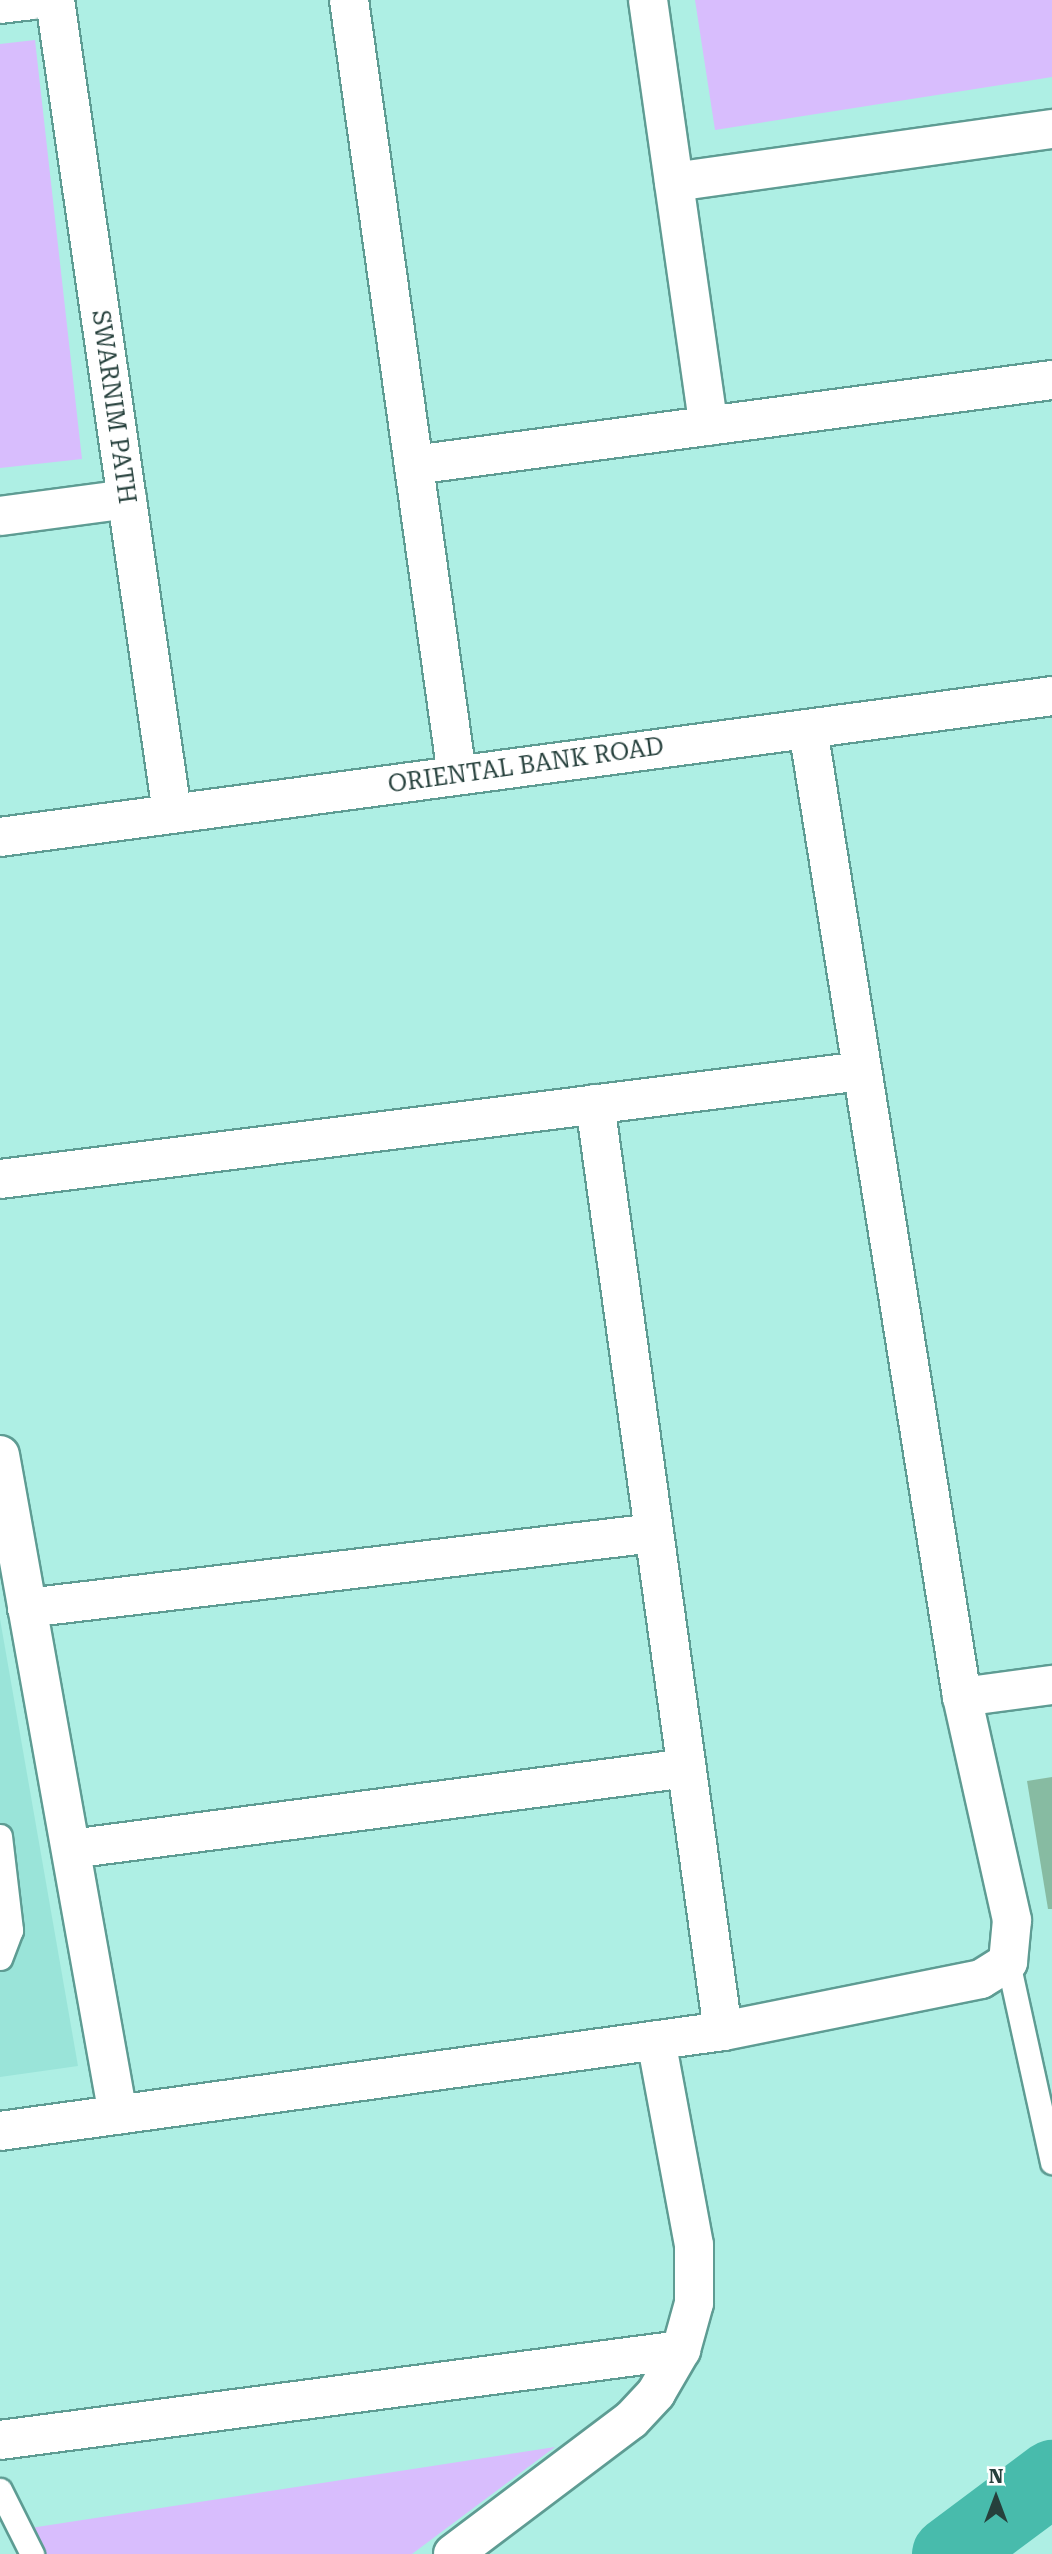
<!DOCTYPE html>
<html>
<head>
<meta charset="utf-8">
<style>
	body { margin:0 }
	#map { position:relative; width:1052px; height:2554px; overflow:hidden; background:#aeefe4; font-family:"Roboto Serif",serif }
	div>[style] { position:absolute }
	.built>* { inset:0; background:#9ae4d9 }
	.green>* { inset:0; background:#d8bdfd }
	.river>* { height:75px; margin:-37.5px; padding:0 37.5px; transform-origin:37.5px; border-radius:37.5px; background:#48bbac }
	.building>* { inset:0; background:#87bba2 }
	.roads { filter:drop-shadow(2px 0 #5e9c93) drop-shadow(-2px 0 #5e9c93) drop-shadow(0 2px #5e9c93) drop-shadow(0 -2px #5e9c93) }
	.service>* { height:23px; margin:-11.5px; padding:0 11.5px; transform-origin:11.5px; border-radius:11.5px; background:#fff }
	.minor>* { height:38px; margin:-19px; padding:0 19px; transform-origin:19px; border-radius:19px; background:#fff }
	span { translate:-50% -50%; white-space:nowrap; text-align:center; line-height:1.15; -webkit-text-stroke:5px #fff; paint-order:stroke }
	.street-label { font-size:24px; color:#26403c }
	.north { position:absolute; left:961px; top:2463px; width:70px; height:70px; -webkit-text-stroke:5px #fff; paint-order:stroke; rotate:0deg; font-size:19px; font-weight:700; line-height:28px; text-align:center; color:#26403c }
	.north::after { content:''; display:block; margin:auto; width:24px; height:32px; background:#26403c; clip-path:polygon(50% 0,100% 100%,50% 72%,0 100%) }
</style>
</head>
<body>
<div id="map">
	<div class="built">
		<i style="clip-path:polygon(0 1619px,78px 2066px,0 2077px)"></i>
	</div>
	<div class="green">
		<i style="clip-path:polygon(695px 0,1052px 0,1052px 77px,715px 130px)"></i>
		<i style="clip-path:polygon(35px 40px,82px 459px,0 468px,0 44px)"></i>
		<i style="clip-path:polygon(555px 2447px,412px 2554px,36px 2554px,24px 2529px)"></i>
	</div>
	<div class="river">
		<i style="left:949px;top:2554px;width:129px;rotate:-36.8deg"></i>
	</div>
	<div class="building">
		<i style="clip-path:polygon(1052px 1777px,1052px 1909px,1048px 1909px,1027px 1781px)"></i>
	</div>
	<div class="roads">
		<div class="service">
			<i style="left:0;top:1836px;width:95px;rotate:83.3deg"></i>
			<i style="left:11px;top:1930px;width:30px;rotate:111deg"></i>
			<i style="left:1008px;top:1962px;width:205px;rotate:77.6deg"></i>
			<i style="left:0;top:2490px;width:72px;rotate:63.4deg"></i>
		</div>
		<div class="minor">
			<i style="left:55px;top:0;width:821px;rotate:81.81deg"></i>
			<i style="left:349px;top:0;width:782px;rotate:82.07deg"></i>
			<i style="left:648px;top:0;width:430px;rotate:81.9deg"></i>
			<i style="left:0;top:4px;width:32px;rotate:-7deg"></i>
			<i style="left:674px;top:182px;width:382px;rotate:-8deg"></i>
			<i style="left:414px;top:465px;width:644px;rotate:-7.59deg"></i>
			<i style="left:0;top:516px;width:128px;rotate:-7.6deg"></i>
			<i style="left:0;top:837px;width:1061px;rotate:-7.63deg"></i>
			<i style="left:595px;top:1104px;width:936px;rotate:82.14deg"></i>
			<i style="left:0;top:1179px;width:869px;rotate:-7.14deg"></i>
			<i style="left:0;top:1455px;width:670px;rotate:79.86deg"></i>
			<i style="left:27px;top:1608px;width:631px;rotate:-6.82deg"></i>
			<i style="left:962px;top:1697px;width:91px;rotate:-7.6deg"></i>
			<i style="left:71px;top:1849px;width:621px;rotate:-7.49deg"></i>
			<i style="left:0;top:2131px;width:730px;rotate:-7.87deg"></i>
			<i style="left:723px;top:2031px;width:263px;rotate:-11.4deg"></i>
			<i style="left:981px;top:1979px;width:32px;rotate:-32deg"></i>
			<i style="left:1008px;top:1962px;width:42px;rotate:-84.6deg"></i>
			<i style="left:1012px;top:1920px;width:229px;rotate:-102.6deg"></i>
			<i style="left:962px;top:1697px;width:980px;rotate:-99.04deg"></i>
			<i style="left:0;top:2440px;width:687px;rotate:-7.53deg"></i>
			<i style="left:453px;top:2554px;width:223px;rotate:-37deg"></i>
			<i style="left:631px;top:2420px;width:37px;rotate:-47deg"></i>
			<i style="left:656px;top:2393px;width:50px;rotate:-59.8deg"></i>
			<i style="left:681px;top:2350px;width:49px;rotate:-74.5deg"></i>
			<i style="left:694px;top:2303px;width:58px;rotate:-90deg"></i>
			<i style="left:694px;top:2245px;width:208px;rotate:-100.5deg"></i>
		</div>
	</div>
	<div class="street-label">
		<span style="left:113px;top:407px;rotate:82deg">SWARNIM PATH</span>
		<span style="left:526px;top:766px;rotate:-8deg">ORIENTAL BANK ROAD</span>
	</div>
	<div class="north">N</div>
</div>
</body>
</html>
